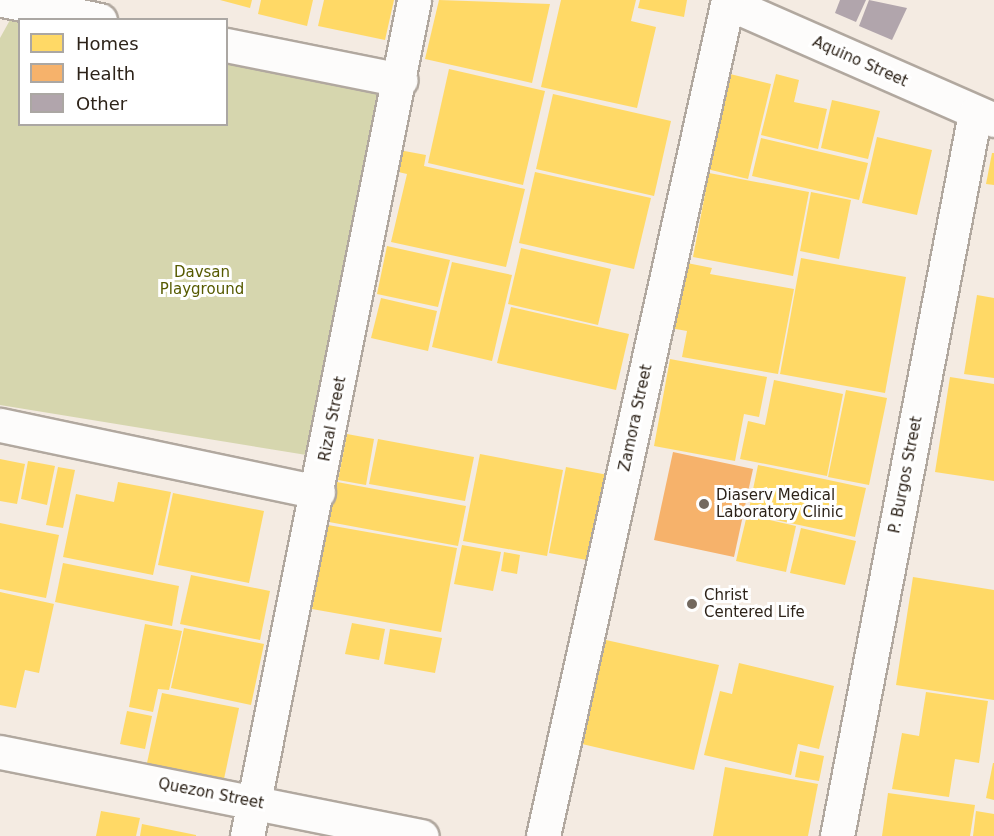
<!DOCTYPE html>
<html>
<head>
<meta charset="utf-8">
<style>
	body { margin:0 }
	#map { position:relative; width:994px; height:836px; overflow:hidden; background:#f4ebe2; font-family:"DejaVu Sans",sans-serif }
	div>[style] { position:absolute }
	.green>* { inset:0; background:#d6d6ae }
	.homes>* { inset:0; background:#ffd966 }
	.health>* { inset:0; background:#f6b26b }
	.building>* { inset:0; background:#b1a5ac }
	.roads { filter:drop-shadow(2px 0 #b1a89f) drop-shadow(-2px 0 #b1a89f) drop-shadow(0 2px #b1a89f) drop-shadow(0 -2px #b1a89f) }
	.minor>* { height:33px; margin:-16.5px; padding:0 16.5px; transform-origin:16.5px; border-radius:16.5px; background:#fdfcfb }
	.dots>* { width:16px; height:16px; translate:-50% -50%; box-sizing:border-box; border:3px solid #fff; border-radius:50% }
	span { translate:-50% -50%; white-space:nowrap; text-align:center; line-height:1.15; -webkit-text-stroke:6px #fff; paint-order:stroke }
	.street-label { font-size:15px; color:#2d2319 }
	.park-label { font-size:15px; color:#565a00 }
	.poi-label { font-size:15px; color:#2d2319 }
	.left { translate:0 -50%; text-align:left }
	.legend { position:absolute; left:18px; top:18px; width:210px; height:108px; box-sizing:border-box; background:#fff; border:2px solid #aba7a3; margin:0; padding:8px 10px; list-style:none; font-size:18px; color:#2d2319 }
	.legend li { display:flex; align-items:center; gap:12px; height:30px }
	.legend b { width:30px; border:2px solid #aba7a3 }
</style>
</head>
<body>
<div id="map">
	<div class="green">
		<i style="clip-path:polygon(10px 20px,19px 21px,20px 124px,226px 124px,227px 59px,399px 90px,325px 458px,0 405px,0 38px)"></i>
	</div>
	<div class="homes">
		<i style="clip-path:polygon(220px 0,252px 0,250px 8px)"></i>
		<i style="clip-path:polygon(261px 0,313px 0,307px 26px,258px 14px)"></i>
		<i style="clip-path:polygon(324px 0,394px 0,385px 40px,318px 26px)"></i>
		<i style="clip-path:polygon(439px 0,550px 4px,532px 83px,425px 59px)"></i>
		<i style="clip-path:polygon(561px 0,636px 0,631px 21px,656px 27px,637px 108px,541px 87px)"></i>
		<i style="clip-path:polygon(640px 0,687px 0,684px 17px,638px 8px)"></i>
		<i style="clip-path:polygon(449px 69px,545px 91px,523px 185px,428px 163px)"></i>
		<i style="clip-path:polygon(730px 74px,771px 84px,748px 179px,707px 169px)"></i>
		<i style="clip-path:polygon(776px 74px,799px 80px,794px 102px,827px 109px,818px 149px,761px 135px)"></i>
		<i style="clip-path:polygon(553px 94px,671px 121px,654px 196px,536px 169px)"></i>
		<i style="clip-path:polygon(832px 100px,880px 111px,868px 159px,821px 148px)"></i>
		<i style="clip-path:polygon(877px 137px,932px 150px,917px 215px,862px 203px)"></i>
		<i style="clip-path:polygon(761px 138px,868px 163px,859px 200px,752px 176px)"></i>
		<i style="clip-path:polygon(399px 150px,426px 155px,424px 166px,525px 189px,506px 267px,391px 242px,407px 174px,394px 171px)"></i>
		<i style="clip-path:polygon(992px 153px,994px 153px,994px 185px,986px 184px)"></i>
		<i style="clip-path:polygon(535px 172px,651px 198px,634px 269px,519px 243px)"></i>
		<i style="clip-path:polygon(709px 173px,809px 192px,793px 276px,693px 257px)"></i>
		<i style="clip-path:polygon(811px 192px,851px 200px,839px 259px,800px 251px)"></i>
		<i style="clip-path:polygon(387px 246px,450px 260px,438px 307px,377px 294px)"></i>
		<i style="clip-path:polygon(521px 248px,611px 269px,598px 325px,508px 304px)"></i>
		<i style="clip-path:polygon(801px 258px,906px 277px,885px 393px,780px 374px)"></i>
		<i style="clip-path:polygon(452px 262px,512px 275px,492px 361px,432px 347px)"></i>
		<i style="clip-path:polygon(682px 262px,712px 268px,710px 274px,794px 289px,778px 374px,682px 357px,687px 331px,670px 328px)"></i>
		<i style="clip-path:polygon(977px 295px,994px 298px,994px 378px,964px 374px)"></i>
		<i style="clip-path:polygon(381px 298px,437px 311px,428px 351px,371px 338px)"></i>
		<i style="clip-path:polygon(511px 307px,629px 334px,616px 390px,497px 363px)"></i>
		<i style="clip-path:polygon(670px 359px,767px 377px,759px 417px,744px 414px,735px 461px,654px 446px)"></i>
		<i style="clip-path:polygon(950px 377px,994px 384px,994px 481px,935px 472px)"></i>
		<i style="clip-path:polygon(774px 380px,843px 394px,827px 476px,740px 459px,748px 421px,765px 425px)"></i>
		<i style="clip-path:polygon(846px 390px,887px 398px,869px 485px,828px 477px)"></i>
		<i style="clip-path:polygon(347px 434px,374px 439px,366px 485px,338px 480px)"></i>
		<i style="clip-path:polygon(378px 439px,474px 457px,465px 501px,369px 484px)"></i>
		<i style="clip-path:polygon(480px 454px,563px 470px,547px 556px,463px 541px)"></i>
		<i style="clip-path:polygon(0 459px,25px 464px,17px 504px,0 501px)"></i>
		<i style="clip-path:polygon(28px 461px,55px 466px,47px 505px,21px 499px)"></i>
		<i style="clip-path:polygon(758px 465px,866px 488px,855px 537px,748px 514px)"></i>
		<i style="clip-path:polygon(58px 467px,75px 470px,63px 528px,46px 525px)"></i>
		<i style="clip-path:polygon(566px 467px,608px 475px,592px 561px,549px 553px)"></i>
		<i style="clip-path:polygon(118px 482px,171px 492px,153px 575px,63px 557px,76px 494px,114px 502px)"></i>
		<i style="clip-path:polygon(337px 482px,466px 506px,458px 546px,329px 522px)"></i>
		<i style="clip-path:polygon(173px 493px,264px 511px,249px 583px,158px 565px)"></i>
		<i style="clip-path:polygon(747px 515px,796px 526px,786px 572px,736px 561px)"></i>
		<i style="clip-path:polygon(0 523px,59px 535px,46px 598px,0 589px)"></i>
		<i style="clip-path:polygon(328px 525px,457px 548px,441px 632px,312px 609px)"></i>
		<i style="clip-path:polygon(801px 528px,856px 541px,845px 585px,790px 573px)"></i>
		<i style="clip-path:polygon(462px 545px,501px 552px,493px 591px,454px 584px)"></i>
		<i style="clip-path:polygon(504px 552px,520px 555px,517px 574px,501px 571px)"></i>
		<i style="clip-path:polygon(63px 563px,179px 586px,172px 626px,55px 602px)"></i>
		<i style="clip-path:polygon(191px 575px,270px 591px,260px 640px,180px 624px)"></i>
		<i style="clip-path:polygon(913px 577px,994px 590px,994px 700px,896px 685px)"></i>
		<i style="clip-path:polygon(0 592px,54px 604px,39px 673px,25px 670px,16px 708px,0 705px)"></i>
		<i style="clip-path:polygon(352px 623px,385px 629px,379px 660px,345px 654px)"></i>
		<i style="clip-path:polygon(145px 624px,182px 631px,169px 690px,158px 689px,153px 712px,129px 707px)"></i>
		<i style="clip-path:polygon(184px 628px,264px 644px,251px 705px,171px 688px)"></i>
		<i style="clip-path:polygon(390px 629px,442px 638px,435px 673px,384px 664px)"></i>
		<i style="clip-path:polygon(606px 640px,719px 665px,694px 770px,582px 744px)"></i>
		<i style="clip-path:polygon(739px 663px,834px 686px,819px 749px,798px 744px,791px 775px,704px 755px,720px 691px,732px 694px)"></i>
		<i style="clip-path:polygon(926px 692px,988px 701px,979px 763px,955px 759px,949px 797px,892px 789px,902px 733px,919px 736px)"></i>
		<i style="clip-path:polygon(162px 693px,239px 708px,224px 779px,147px 763px)"></i>
		<i style="clip-path:polygon(127px 711px,152px 716px,145px 749px,120px 744px)"></i>
		<i style="clip-path:polygon(800px 751px,824px 756px,819px 781px,795px 777px)"></i>
		<i style="clip-path:polygon(993px 763px,994px 763px,994px 800px,986px 798px)"></i>
		<i style="clip-path:polygon(725px 767px,818px 784px,808px 836px,713px 836px)"></i>
		<i style="clip-path:polygon(888px 793px,975px 805px,970px 836px,882px 836px)"></i>
		<i style="clip-path:polygon(101px 811px,140px 818px,136px 836px,96px 836px)"></i>
		<i style="clip-path:polygon(976px 811px,994px 814px,994px 836px,973px 836px)"></i>
		<i style="clip-path:polygon(142px 824px,196px 835px,196px 836px,140px 836px)"></i>
	</div>
	<div class="health">
		<i style="clip-path:polygon(673px 452px,753px 469px,734px 557px,654px 540px)"></i>
	</div>
	<div class="building">
		<i style="clip-path:polygon(840px 0,866px 0,856px 22px,835px 13px)"></i>
		<i style="clip-path:polygon(869px 0,907px 8px,892px 40px,859px 26px)"></i>
	</div>
	<div class="roads">
		<div class="minor">
			<i style="left:3px;top:0;width:99px;rotate:11.7deg"></i>
			<i style="left:728px;top:3px;width:291px;rotate:23.7deg"></i>
			<i style="left:226px;top:45px;width:178px;rotate:11.3deg"></i>
			<i style="left:0;top:425px;width:325px;rotate:11.9deg"></i>
			<i style="left:0;top:752px;width:430px;rotate:11.3deg"></i>
			<i style="left:247px;top:836px;width:853px;rotate:-78.7deg"></i>
			<i style="left:543px;top:836px;width:856px;rotate:-77.52deg"></i>
			<i style="left:837px;top:836px;width:736px;rotate:-79.19deg"></i>
		</div>
	</div>
	<div class="dots">
		<i style="left:704px;top:504px;background:#73695f"></i>
		<i style="left:692px;top:604px;background:#73695f"></i>
	</div>
	<div class="street-label">
		<span style="left:860px;top:62px;rotate:24deg">Aquino Street</span>
		<span style="left:636px;top:418px;rotate:-78deg">Zamora Street</span>
		<span style="left:333px;top:419px;rotate:-79deg">Rizal Street</span>
		<span style="left:906px;top:475px;rotate:-79deg">P. Burgos Street</span>
		<span style="left:211px;top:794px;rotate:11deg">Quezon Street</span>
	</div>
	<div class="park-label">
		<span style="left:202px;top:281px">Davsan<br>Playground</span>
	</div>
	<div class="poi-label">
		<span class="left" style="left:716px;top:504px">Diaserv Medical<br>Laboratory Clinic</span>
		<span class="left" style="left:704px;top:604px">Christ<br>Centered Life</span>
	</div>
	<ul class="legend">
	<li><b style="height:16px;background:#ffd966"></b>Homes</li>
	<li><b style="height:16px;background:#f6b26b"></b>Health</li>
	<li><b style="height:16px;background:#b1a5ac"></b>Other</li>
	</ul>
</div>
</body>
</html>
